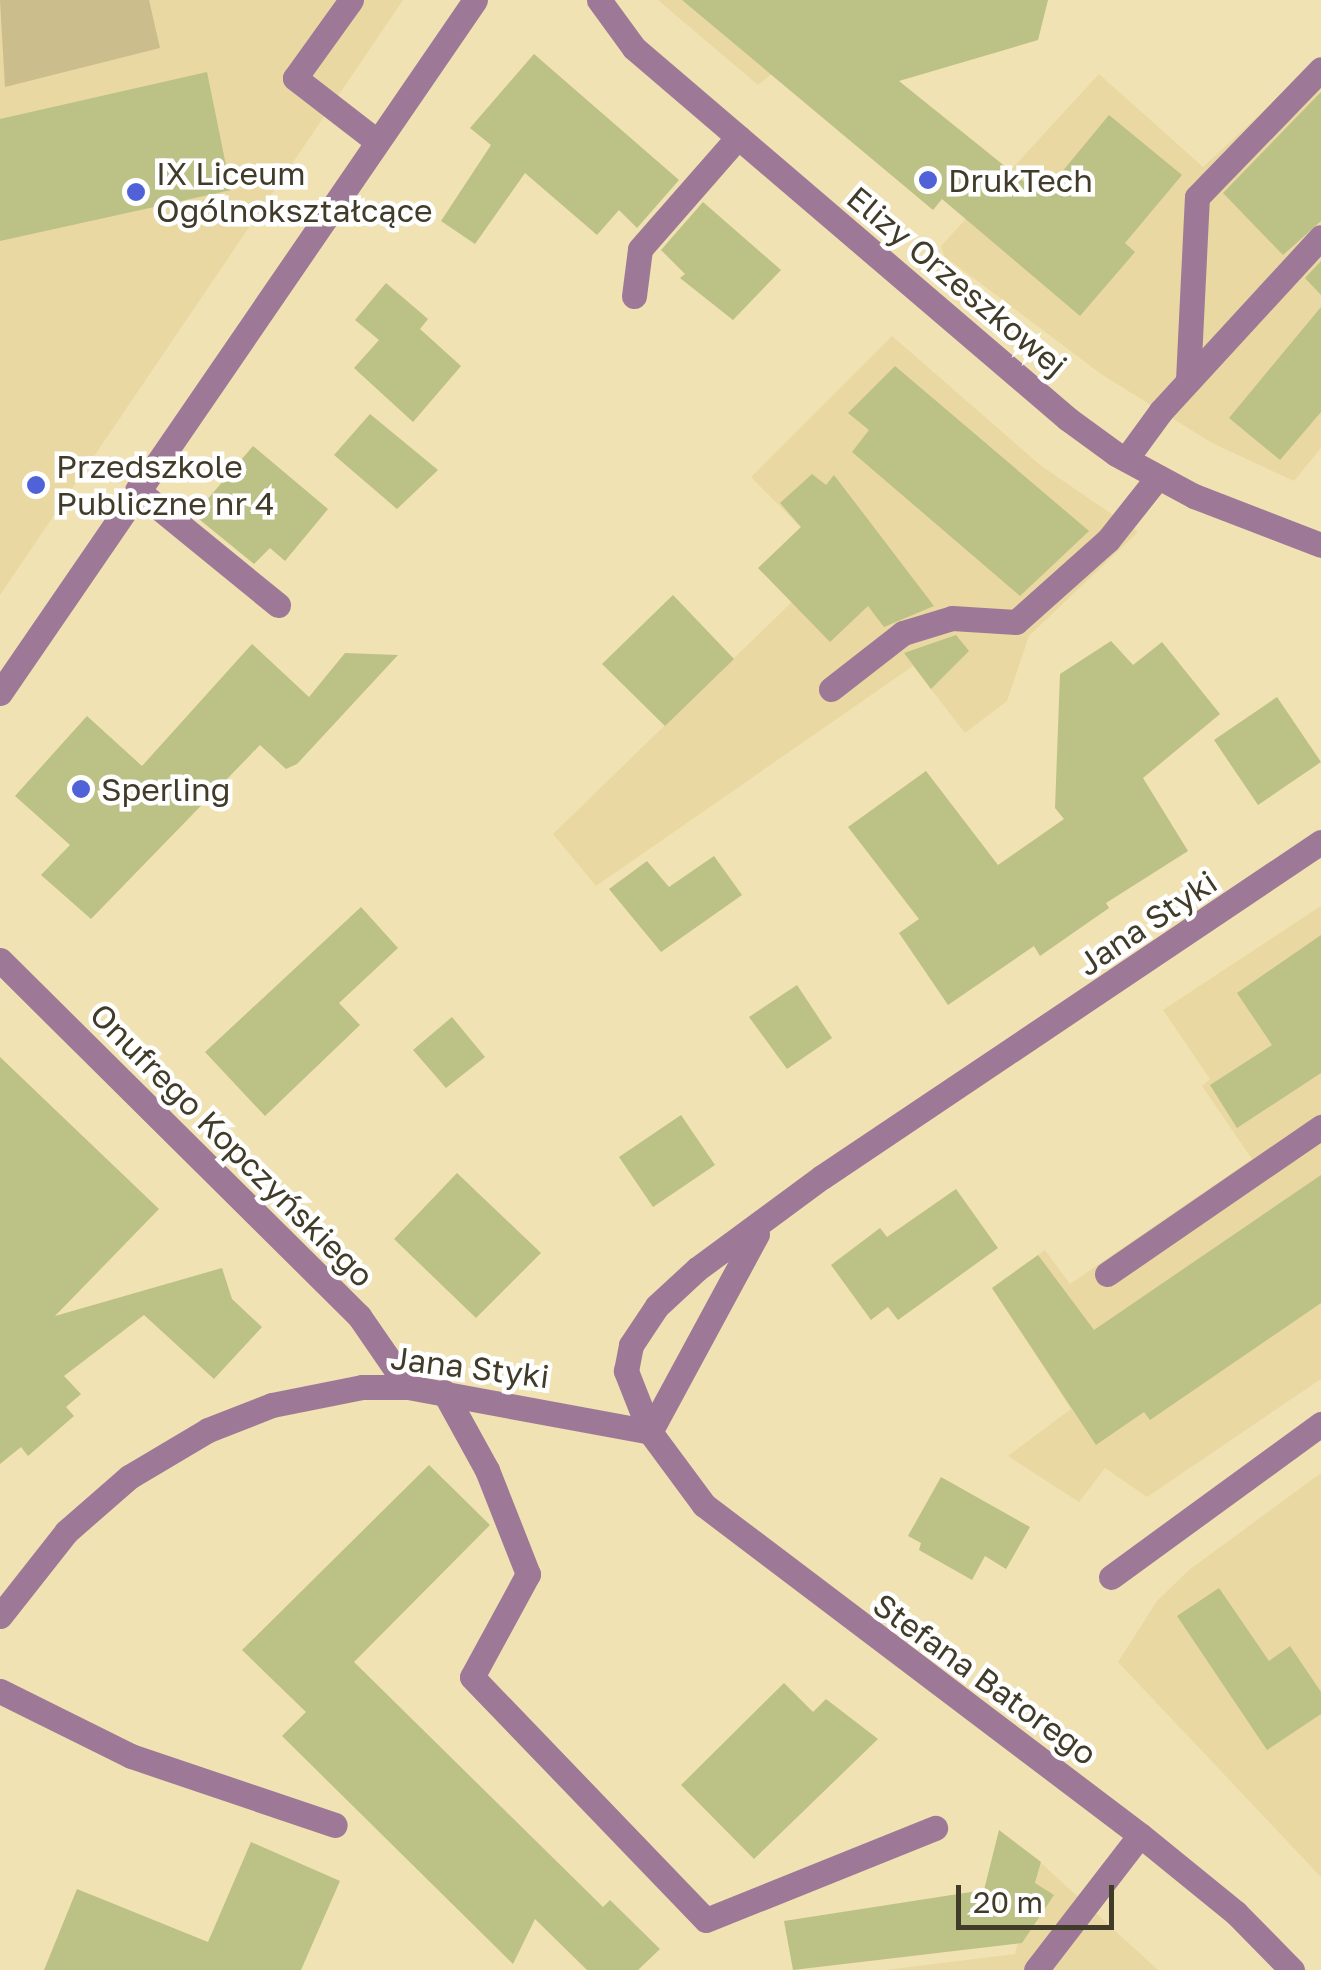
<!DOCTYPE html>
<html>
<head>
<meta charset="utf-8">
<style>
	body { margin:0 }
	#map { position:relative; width:1321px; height:1970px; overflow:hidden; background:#f0e2b3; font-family:"Golos Text",sans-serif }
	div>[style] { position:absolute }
	.built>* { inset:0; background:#e9d8a2 }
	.green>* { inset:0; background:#ccbd8d }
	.building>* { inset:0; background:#bcc185 }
	.minor>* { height:25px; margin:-12.5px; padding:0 12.5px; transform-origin:12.5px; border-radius:12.5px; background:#9e7997 }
	.dots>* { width:28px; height:28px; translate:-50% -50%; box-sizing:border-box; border:5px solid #fff; border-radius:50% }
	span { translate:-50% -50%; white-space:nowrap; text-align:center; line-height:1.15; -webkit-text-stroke:9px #fff; paint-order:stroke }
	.poi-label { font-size:32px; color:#413b29 }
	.left { translate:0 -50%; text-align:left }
	.street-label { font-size:32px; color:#413b29 }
	.scale { position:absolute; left:956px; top:1885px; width:158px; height:45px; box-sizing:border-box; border:5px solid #413b29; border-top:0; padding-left:12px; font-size:30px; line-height:35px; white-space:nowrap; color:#413b29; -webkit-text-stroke:8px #fff; paint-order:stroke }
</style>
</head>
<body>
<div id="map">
	<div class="built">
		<i style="clip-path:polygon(0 0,403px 0,0 595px)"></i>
		<i style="clip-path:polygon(658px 0,906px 0,810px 42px,758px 85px)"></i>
		<i style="clip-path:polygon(1321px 58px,1321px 448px,1294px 481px,1212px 443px,1101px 374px,944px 256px,941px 246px,1099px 74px,1203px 167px)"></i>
		<i style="clip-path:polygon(892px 336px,1040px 465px,1138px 532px,1029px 636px,1007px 701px,965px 733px,913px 666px,596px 886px,553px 834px,834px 561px,751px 477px)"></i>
		<i style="clip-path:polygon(1321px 906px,1321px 1379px,1147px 1497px,1105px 1468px,1079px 1502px,1008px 1456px,1071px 1409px,992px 1288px,1045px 1250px,1070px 1284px,1252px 1159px,1202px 1086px,1210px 1079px,1163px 1010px)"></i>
		<i style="clip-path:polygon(1321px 1473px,1321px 1877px,1118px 1662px,1157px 1601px,1189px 1570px)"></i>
		<i style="clip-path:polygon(1041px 1863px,1158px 1970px,885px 1970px,1015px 1954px)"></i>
	</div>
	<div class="green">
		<i style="clip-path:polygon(0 0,149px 0,160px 48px,5px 87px)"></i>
	</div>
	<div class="building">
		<i style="clip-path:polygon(682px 0,1048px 0,1038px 40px,899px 81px,1042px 196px,1109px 115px,1182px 175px,1125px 243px,1135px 252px,1080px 316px,942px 199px,933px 210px)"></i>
		<i style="clip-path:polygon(534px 54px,679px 180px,637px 228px,619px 210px,597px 235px,525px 173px,475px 244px,441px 221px,491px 145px,470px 128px)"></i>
		<i style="clip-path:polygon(207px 72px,231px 190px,0 241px,0 119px)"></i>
		<i style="clip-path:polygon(1321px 92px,1321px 221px,1283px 255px,1223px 193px)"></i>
		<i style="clip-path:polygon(703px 202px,781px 270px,733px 320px,680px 278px,685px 274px,661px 250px)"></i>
		<i style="clip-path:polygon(1321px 261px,1321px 295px,1305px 278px)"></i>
		<i style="clip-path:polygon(386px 283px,428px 319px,420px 329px,461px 366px,413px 422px,354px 368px,379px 340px,355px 320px)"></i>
		<i style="clip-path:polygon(1321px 307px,1321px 412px,1280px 460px,1229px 418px)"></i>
		<i style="clip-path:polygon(895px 366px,1089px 531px,1020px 596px,852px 452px,869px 430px,848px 413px)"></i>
		<i style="clip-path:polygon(370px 414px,438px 470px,397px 509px,334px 455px)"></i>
		<i style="clip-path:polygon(253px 446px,328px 509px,285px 561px,270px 548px,254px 564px,194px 515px)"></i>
		<i style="clip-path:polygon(812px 474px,826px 485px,834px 475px,934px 606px,884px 627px,868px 606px,830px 642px,758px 568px,801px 527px,780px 503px)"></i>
		<i style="clip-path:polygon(673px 595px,734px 659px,665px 726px,602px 664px)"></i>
		<i style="clip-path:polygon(956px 635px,969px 651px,931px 689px,904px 653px)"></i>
		<i style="clip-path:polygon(1111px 641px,1133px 665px,1162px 642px,1220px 714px,1143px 778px,1188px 851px,1106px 903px,1109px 908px,1040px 956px,1034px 946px,948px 1005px,899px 933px,919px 919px,848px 827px,926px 771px,998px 865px,1064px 819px,1055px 808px,1060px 674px)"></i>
		<i style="clip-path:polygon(252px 644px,309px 697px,345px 653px,398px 655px,297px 764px,286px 769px,260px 745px,91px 919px,41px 875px,70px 845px,15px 796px,87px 716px,142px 766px)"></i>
		<i style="clip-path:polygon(1277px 697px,1321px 762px,1258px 805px,1214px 740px)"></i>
		<i style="clip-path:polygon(714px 856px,742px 895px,661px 952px,609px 889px,647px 861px,669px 887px)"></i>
		<i style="clip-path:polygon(361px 907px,398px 948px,339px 1003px,360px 1025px,265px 1116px,205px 1052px)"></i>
		<i style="clip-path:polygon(1321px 935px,1321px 1073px,1237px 1128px,1210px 1085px,1272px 1045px,1237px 993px)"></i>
		<i style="clip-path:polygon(797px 985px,832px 1038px,787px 1069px,749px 1017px)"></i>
		<i style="clip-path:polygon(452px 1017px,485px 1057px,446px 1088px,413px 1050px)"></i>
		<i style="clip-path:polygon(0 1057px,159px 1209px,55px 1316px,222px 1268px,232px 1299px,262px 1327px,214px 1379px,144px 1315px,64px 1376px,81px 1394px,66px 1407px,74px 1416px,28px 1456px,21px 1447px,0 1464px)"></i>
		<i style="clip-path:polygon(681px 1115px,715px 1165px,653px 1207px,619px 1157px)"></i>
		<i style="clip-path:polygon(457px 1173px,541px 1253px,476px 1318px,394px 1239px)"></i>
		<i style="clip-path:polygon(1321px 1175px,1321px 1303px,1150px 1420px,1144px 1412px,1096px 1445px,992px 1288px,1038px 1255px,1094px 1330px)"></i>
		<i style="clip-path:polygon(956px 1189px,998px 1248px,898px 1320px,888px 1307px,871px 1320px,831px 1265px,880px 1228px,887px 1237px)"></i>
		<i style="clip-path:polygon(429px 1465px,490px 1525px,354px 1662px,603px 1907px,610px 1900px,660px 1949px,638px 1970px,587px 1970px,535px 1919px,513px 1964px,282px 1736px,306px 1712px,242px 1650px)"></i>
		<i style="clip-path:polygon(941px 1477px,1030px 1527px,1006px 1569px,985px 1556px,972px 1580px,919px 1550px,921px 1543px,908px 1536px)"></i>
		<i style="clip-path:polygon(1219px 1588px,1269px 1661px,1290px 1646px,1321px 1692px,1321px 1714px,1267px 1750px,1177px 1616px)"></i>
		<i style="clip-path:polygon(784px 1683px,813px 1712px,826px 1699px,878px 1739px,754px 1859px,681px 1785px)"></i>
		<i style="clip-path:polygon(999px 1830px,1041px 1862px,1035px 1883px,1054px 1895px,1022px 1943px,793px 1970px,784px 1921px,984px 1890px)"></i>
		<i style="clip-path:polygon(251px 1842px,340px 1881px,301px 1970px,44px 1970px,77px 1889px,208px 1942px)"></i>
	</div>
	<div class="minor">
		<i style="left:351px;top:0;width:96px;rotate:125.7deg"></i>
		<i style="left:295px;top:78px;width:100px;rotate:37.7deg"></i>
		<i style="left:599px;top:0;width:59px;rotate:53.9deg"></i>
		<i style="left:634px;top:48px;width:571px;rotate:40.53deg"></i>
		<i style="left:1068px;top:419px;width:59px;rotate:36.1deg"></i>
		<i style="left:1116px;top:454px;width:89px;rotate:28.3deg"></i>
		<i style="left:1194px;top:496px;width:136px;rotate:21.1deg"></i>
		<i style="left:634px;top:296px;width:47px;rotate:-82.7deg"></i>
		<i style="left:640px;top:249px;width:149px;rotate:-48.8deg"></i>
		<i style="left:1188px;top:380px;width:183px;rotate:-87.2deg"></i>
		<i style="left:1197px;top:197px;width:178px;rotate:-45.9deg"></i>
		<i style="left:1126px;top:459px;width:59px;rotate:-53.9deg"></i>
		<i style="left:1161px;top:411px;width:236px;rotate:-47.4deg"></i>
		<i style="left:137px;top:490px;width:182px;rotate:39.2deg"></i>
		<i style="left:831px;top:689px;width:91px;rotate:-37.9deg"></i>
		<i style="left:903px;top:633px;width:51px;rotate:-17deg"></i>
		<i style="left:952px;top:618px;width:64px;rotate:3.6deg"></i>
		<i style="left:1016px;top:622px;width:123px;rotate:-41.7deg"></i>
		<i style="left:1108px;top:540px;width:80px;rotate:-51.6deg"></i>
		<i style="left:0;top:693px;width:840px;rotate:-55.57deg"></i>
		<i style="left:0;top:960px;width:506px;rotate:44.76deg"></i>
		<i style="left:359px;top:1316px;width:86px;rotate:55.4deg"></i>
		<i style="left:1107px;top:1274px;width:260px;rotate:-34.5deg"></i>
		<i style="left:444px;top:1392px;width:89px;rotate:61.1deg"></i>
		<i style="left:487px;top:1470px;width:112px;rotate:68.5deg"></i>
		<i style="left:528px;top:1574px;width:117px;rotate:118.5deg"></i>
		<i style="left:472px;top:1677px;width:337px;rotate:46.1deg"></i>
		<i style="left:706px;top:1920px;width:247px;rotate:-21.9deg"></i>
		<i style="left:650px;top:1432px;width:225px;rotate:-61.6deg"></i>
		<i style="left:1111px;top:1577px;width:260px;rotate:-36.1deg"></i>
		<i style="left:0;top:1616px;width:107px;rotate:-51.8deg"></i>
		<i style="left:66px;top:1532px;width:84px;rotate:-41.1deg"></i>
		<i style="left:129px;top:1477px;width:92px;rotate:-30.7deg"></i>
		<i style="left:208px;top:1430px;width:69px;rotate:-21.3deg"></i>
		<i style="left:272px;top:1405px;width:92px;rotate:-11.3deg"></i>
		<i style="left:362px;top:1387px;width:46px"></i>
		<i style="left:408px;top:1387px;width:246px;rotate:10.5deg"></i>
		<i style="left:0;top:1691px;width:146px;rotate:26.4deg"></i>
		<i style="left:131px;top:1756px;width:215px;rotate:18.7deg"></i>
		<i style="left:1036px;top:1970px;width:170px;rotate:-52.4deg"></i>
		<i style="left:1292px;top:1970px;width:80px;rotate:-134.5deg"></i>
		<i style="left:1236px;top:1913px;width:124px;rotate:-140.9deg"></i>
		<i style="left:1140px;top:1835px;width:547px;rotate:-142.88deg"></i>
		<i style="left:704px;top:1505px;width:91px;rotate:-126.5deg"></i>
		<i style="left:650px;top:1432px;width:66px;rotate:-111.5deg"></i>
		<i style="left:626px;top:1371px;width:26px;rotate:-79deg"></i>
		<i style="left:631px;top:1345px;width:47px;rotate:-56.3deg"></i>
		<i style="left:657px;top:1306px;width:54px;rotate:-42.8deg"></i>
		<i style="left:697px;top:1269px;width:155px;rotate:-36.4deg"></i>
		<i style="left:822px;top:1177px;width:601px;rotate:-33.88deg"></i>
	</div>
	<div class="dots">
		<i style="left:928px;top:180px;background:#5062d8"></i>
		<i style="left:136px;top:192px;background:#5062d8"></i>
		<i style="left:36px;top:485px;background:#5062d8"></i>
		<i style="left:81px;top:789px;background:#5062d8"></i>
	</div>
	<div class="poi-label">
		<span class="left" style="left:156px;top:192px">IX Liceum<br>Ogólnokształcące</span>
		<span class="left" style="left:948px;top:180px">DrukTech</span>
		<span class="left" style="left:56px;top:485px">Przedszkole<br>Publiczne nr 4</span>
		<span class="left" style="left:101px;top:789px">Sperling</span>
	</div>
	<div class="street-label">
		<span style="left:957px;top:281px;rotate:40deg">Elizy Orzeszkowej</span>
		<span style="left:1147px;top:923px;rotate:-34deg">Jana Styki</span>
		<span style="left:232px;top:1145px;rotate:45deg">Onufrego Kopczyńskiego</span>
		<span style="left:470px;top:1367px;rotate:7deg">Jana Styki</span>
		<span style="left:985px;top:1679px;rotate:36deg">Stefana Batorego</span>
	</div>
	<div class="scale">20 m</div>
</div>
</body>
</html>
